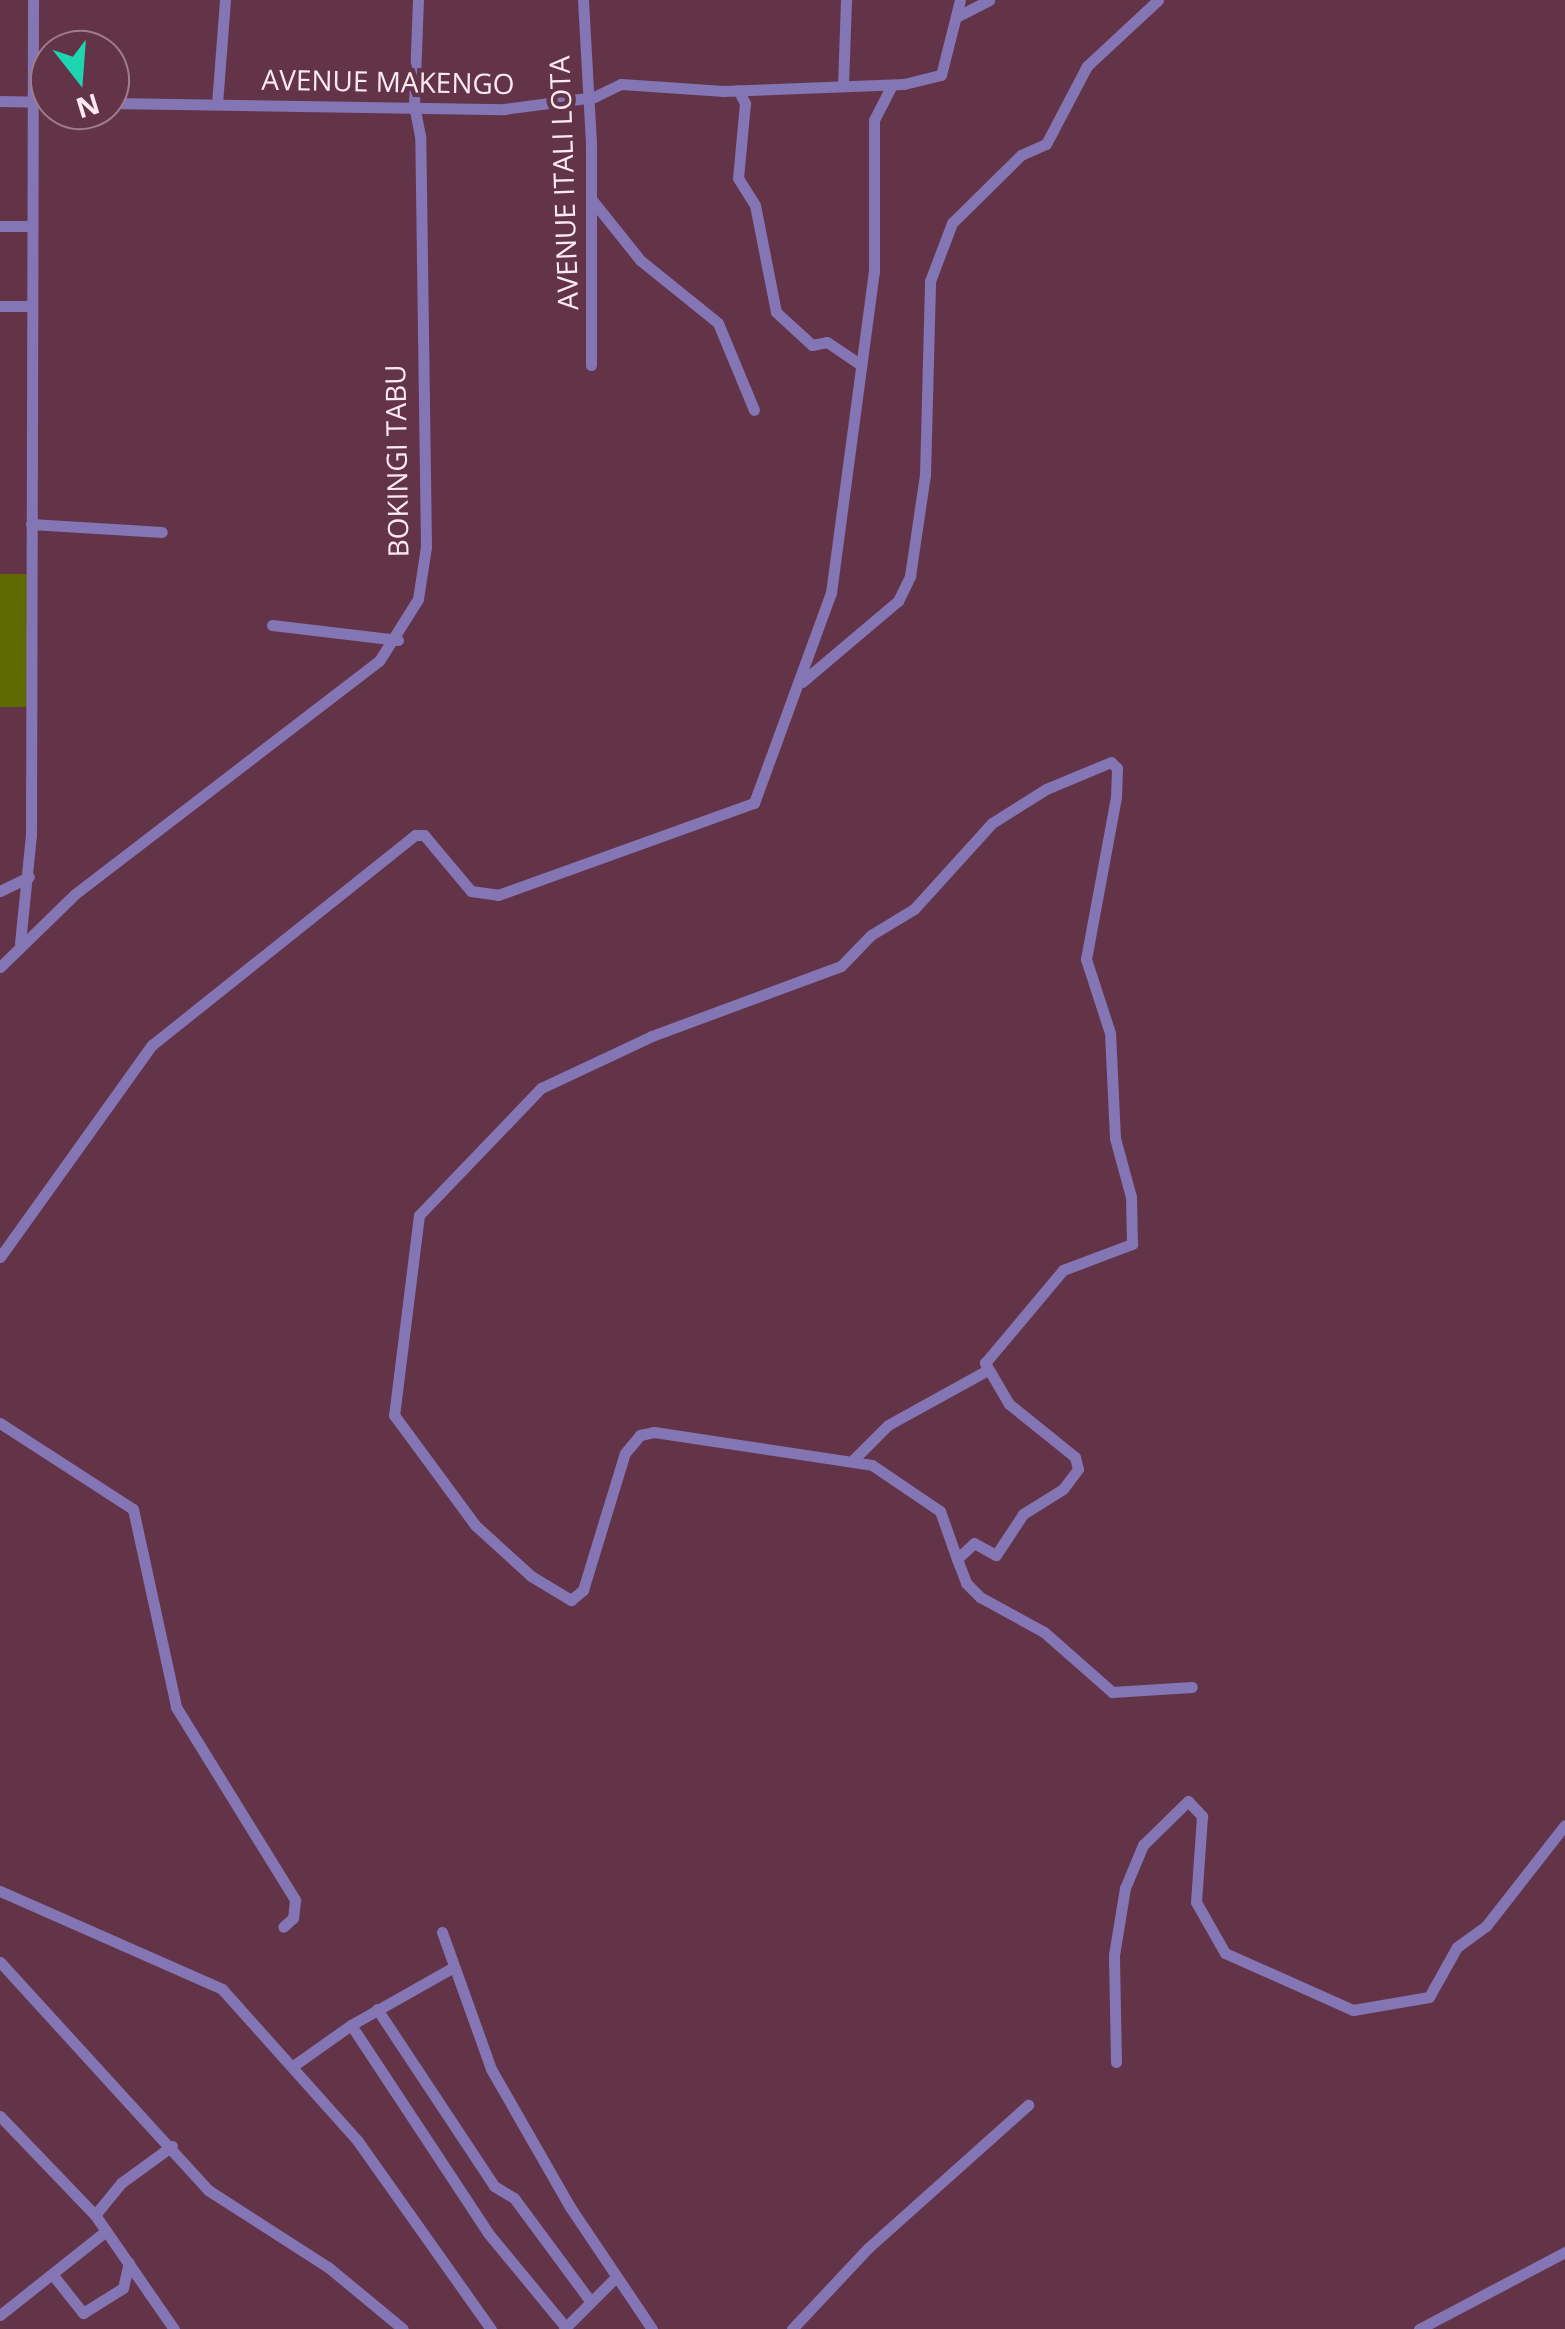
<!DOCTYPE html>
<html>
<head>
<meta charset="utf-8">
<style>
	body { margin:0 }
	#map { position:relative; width:1565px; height:2329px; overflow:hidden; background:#633448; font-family:"Open Sans",sans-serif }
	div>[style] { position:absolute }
	.green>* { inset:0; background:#606800 }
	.minor>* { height:11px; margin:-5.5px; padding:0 5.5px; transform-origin:5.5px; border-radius:5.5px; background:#8475b4 }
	span { translate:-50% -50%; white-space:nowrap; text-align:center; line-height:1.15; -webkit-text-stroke:9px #633448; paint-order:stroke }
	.street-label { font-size:28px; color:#fceaf0 }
	.north { position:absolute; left:30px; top:30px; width:100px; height:100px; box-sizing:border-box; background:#633448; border:2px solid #a07d8b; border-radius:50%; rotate:163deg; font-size:28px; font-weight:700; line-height:40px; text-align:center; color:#fceaf0 }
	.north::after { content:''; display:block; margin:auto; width:35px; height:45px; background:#1dd5b1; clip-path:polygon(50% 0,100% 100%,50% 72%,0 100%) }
</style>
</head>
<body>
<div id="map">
	<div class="green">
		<i style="clip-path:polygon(0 574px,28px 574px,28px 707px,0 707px)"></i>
	</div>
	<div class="minor">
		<i style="left:583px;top:0;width:144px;rotate:86.8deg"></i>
		<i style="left:591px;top:144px;width:221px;rotate:90deg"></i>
		<i style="left:958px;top:16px;width:35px;rotate:-27deg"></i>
		<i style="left:843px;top:86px;width:86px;rotate:-88deg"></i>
		<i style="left:738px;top:90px;width:15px;rotate:62deg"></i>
		<i style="left:745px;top:103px;width:75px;rotate:95.3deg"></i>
		<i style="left:738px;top:178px;width:32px;rotate:58deg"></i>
		<i style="left:755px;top:205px;width:109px;rotate:78.9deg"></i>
		<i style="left:776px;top:312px;width:49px;rotate:42.5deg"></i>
		<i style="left:812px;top:345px;width:15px;rotate:-11deg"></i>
		<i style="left:827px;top:342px;width:40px;rotate:34deg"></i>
		<i style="left:0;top:101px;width:50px;rotate:1.1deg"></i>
		<i style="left:110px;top:103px;width:394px;rotate:0.9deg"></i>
		<i style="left:504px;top:109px;width:91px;rotate:-7.6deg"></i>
		<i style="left:594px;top:97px;width:30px;rotate:-26deg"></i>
		<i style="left:621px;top:84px;width:103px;rotate:3.9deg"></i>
		<i style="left:724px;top:91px;width:180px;rotate:-2.2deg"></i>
		<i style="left:904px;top:84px;width:38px;rotate:-14deg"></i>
		<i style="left:941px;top:75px;width:77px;rotate:-75.8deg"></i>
		<i style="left:217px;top:104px;width:104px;rotate:-85.6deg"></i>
		<i style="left:592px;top:200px;width:77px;rotate:51.3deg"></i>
		<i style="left:640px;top:260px;width:100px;rotate:38.9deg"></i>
		<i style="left:718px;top:323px;width:94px;rotate:67.5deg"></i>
		<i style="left:0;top:226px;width:28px"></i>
		<i style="left:0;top:306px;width:31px"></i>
		<i style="left:31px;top:524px;width:131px;rotate:3.5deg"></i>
		<i style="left:272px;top:625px;width:127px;rotate:6.8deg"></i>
		<i style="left:802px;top:682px;width:126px;rotate:-40.2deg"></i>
		<i style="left:898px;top:601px;width:28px;rotate:-64deg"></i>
		<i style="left:910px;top:576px;width:102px;rotate:-81.6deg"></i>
		<i style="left:925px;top:475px;width:194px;rotate:-88.5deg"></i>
		<i style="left:930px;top:281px;width:62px;rotate:-69.2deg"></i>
		<i style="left:952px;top:223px;width:97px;rotate:-44.6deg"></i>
		<i style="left:1021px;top:155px;width:27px;rotate:-24deg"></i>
		<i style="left:1046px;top:144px;width:88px;rotate:-62.3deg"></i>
		<i style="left:1087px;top:66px;width:97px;rotate:-42.9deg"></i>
		<i style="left:0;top:891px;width:32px;rotate:-26deg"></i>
		<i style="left:20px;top:943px;width:109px;rotate:-84.2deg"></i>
		<i style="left:31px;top:835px;width:835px;rotate:-89.86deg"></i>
		<i style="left:0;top:967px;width:105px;rotate:-44.2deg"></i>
		<i style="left:75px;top:894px;width:383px;rotate:-37.5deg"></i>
		<i style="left:379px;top:661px;width:73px;rotate:-57.8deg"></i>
		<i style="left:418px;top:599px;width:53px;rotate:-81.3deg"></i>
		<i style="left:426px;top:547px;width:411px;rotate:-90.8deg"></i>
		<i style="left:420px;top:136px;width:33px;rotate:-101deg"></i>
		<i style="left:414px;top:104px;width:104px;rotate:-87.8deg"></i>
		<i style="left:0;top:1257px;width:261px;rotate:-54.4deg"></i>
		<i style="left:152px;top:1045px;width:337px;rotate:-38.6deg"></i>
		<i style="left:415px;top:835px;width:9px"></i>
		<i style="left:424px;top:835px;width:73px;rotate:50deg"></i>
		<i style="left:471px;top:891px;width:27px;rotate:8deg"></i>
		<i style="left:498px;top:895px;width:272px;rotate:-19.8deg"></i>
		<i style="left:754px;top:803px;width:224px;rotate:-69.9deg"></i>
		<i style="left:831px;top:593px;width:324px;rotate:-82.4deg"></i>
		<i style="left:874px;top:272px;width:152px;rotate:-90deg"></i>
		<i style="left:874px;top:120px;width:38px;rotate:-63deg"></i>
		<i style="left:0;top:1423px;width:158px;rotate:32.9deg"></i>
		<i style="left:133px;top:1509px;width:203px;rotate:77.7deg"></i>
		<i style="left:176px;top:1707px;width:227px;rotate:58.3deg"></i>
		<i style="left:295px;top:1900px;width:18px;rotate:96deg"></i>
		<i style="left:293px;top:1918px;width:13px;rotate:138deg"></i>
		<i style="left:853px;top:1460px;width:49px;rotate:-45deg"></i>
		<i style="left:888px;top:1425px;width:112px;rotate:-28.9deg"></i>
		<i style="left:957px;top:1559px;width:23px;rotate:-43deg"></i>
		<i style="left:974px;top:1543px;width:25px;rotate:29deg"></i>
		<i style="left:996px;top:1555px;width:49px;rotate:-56.6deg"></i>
		<i style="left:1023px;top:1514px;width:47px;rotate:-32deg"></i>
		<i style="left:1063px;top:1489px;width:25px;rotate:-53deg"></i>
		<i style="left:1078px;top:1469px;width:12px;rotate:-104deg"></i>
		<i style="left:1075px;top:1457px;width:85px;rotate:-141.2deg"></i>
		<i style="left:1009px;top:1404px;width:48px;rotate:-120.3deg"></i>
		<i style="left:985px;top:1363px;width:121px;rotate:-50deg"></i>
		<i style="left:1063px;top:1270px;width:74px;rotate:-20.6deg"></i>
		<i style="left:1132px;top:1244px;width:47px;rotate:-91.2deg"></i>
		<i style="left:1131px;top:1197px;width:61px;rotate:-105.2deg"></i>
		<i style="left:1115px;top:1138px;width:105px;rotate:-92.7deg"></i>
		<i style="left:1110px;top:1033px;width:78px;rotate:-108deg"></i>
		<i style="left:1086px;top:959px;width:165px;rotate:-79.5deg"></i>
		<i style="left:1116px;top:797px;width:29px;rotate:-88deg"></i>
		<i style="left:1117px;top:768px;width:8px;rotate:-135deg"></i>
		<i style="left:1111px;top:762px;width:70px;rotate:157.4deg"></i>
		<i style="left:1046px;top:789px;width:64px;rotate:147.8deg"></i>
		<i style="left:992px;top:823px;width:116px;rotate:132.2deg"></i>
		<i style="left:914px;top:909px;width:50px;rotate:148.8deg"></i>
		<i style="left:871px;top:935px;width:43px;rotate:134.1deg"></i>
		<i style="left:841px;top:966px;width:202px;rotate:159.7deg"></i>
		<i style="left:652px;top:1036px;width:123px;rotate:154.9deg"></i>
		<i style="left:541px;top:1088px;width:176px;rotate:133.8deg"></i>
		<i style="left:419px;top:1215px;width:202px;rotate:97.1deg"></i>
		<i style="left:394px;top:1415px;width:137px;rotate:53.6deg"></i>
		<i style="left:475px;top:1525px;width:76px;rotate:42.3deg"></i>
		<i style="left:531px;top:1576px;width:47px;rotate:31deg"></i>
		<i style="left:571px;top:1600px;width:16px;rotate:-40deg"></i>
		<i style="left:583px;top:1590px;width:143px;rotate:-73deg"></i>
		<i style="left:625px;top:1453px;width:23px;rotate:-50deg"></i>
		<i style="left:640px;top:1435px;width:14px;rotate:-12deg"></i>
		<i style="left:654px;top:1432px;width:220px;rotate:8.6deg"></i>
		<i style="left:872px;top:1465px;width:82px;rotate:34.1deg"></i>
		<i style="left:940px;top:1511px;width:51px;rotate:70.5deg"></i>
		<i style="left:957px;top:1559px;width:26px;rotate:69deg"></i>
		<i style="left:966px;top:1583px;width:20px;rotate:45deg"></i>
		<i style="left:980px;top:1597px;width:73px;rotate:28.7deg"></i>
		<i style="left:1044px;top:1632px;width:91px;rotate:41.4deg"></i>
		<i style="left:1112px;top:1692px;width:80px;rotate:-3.6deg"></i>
		<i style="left:0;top:1891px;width:243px;rotate:23.8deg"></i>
		<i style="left:222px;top:1989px;width:203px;rotate:48.2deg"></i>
		<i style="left:357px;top:2140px;width:232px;rotate:54.7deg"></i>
		<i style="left:442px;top:1932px;width:145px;rotate:70.3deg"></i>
		<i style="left:491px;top:2069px;width:159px;rotate:60.2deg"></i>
		<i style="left:570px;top:2207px;width:147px;rotate:56.1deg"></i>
		<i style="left:0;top:1962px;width:309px;rotate:47.6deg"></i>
		<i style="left:208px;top:2190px;width:143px;rotate:32.7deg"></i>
		<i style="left:328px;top:2267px;width:97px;rotate:39.6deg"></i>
		<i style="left:377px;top:2009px;width:212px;rotate:56.5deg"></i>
		<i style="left:494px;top:2186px;width:23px;rotate:31deg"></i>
		<i style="left:514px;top:2198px;width:129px;rotate:53.5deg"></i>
		<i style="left:351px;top:2025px;width:249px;rotate:56.6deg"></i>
		<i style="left:488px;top:2233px;width:124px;rotate:50.5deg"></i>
		<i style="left:1116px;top:2062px;width:107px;rotate:-91.1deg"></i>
		<i style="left:1114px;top:1955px;width:68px;rotate:-80.7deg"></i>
		<i style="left:1125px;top:1888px;width:47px;rotate:-67.3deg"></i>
		<i style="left:1143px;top:1845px;width:63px;rotate:-44.4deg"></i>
		<i style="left:1188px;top:1801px;width:21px;rotate:47deg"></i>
		<i style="left:1202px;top:1816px;width:86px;rotate:94deg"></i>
		<i style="left:1196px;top:1902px;width:59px;rotate:60.4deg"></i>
		<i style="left:1225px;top:1953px;width:140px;rotate:24deg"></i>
		<i style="left:1353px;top:2010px;width:77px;rotate:-9.7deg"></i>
		<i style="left:1429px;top:1997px;width:57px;rotate:-60.8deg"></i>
		<i style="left:1457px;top:1947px;width:36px;rotate:-36deg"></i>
		<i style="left:1486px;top:1926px;width:128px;rotate:-52deg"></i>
		<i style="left:293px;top:2066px;width:71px;rotate:-35.3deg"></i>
		<i style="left:351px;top:2025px;width:118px;rotate:-29.4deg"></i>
		<i style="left:0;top:2116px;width:137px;rotate:46.2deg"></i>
		<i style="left:95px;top:2215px;width:139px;rotate:55.3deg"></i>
		<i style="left:95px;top:2215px;width:41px;rotate:-50.9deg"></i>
		<i style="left:121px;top:2183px;width:63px;rotate:-36deg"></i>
		<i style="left:52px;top:2274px;width:50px;rotate:51.5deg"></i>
		<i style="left:83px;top:2313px;width:47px;rotate:-32deg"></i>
		<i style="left:123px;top:2288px;width:26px;rotate:-77deg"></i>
		<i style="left:0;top:2315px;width:135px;rotate:-38.4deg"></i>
		<i style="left:564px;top:2329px;width:74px;rotate:-45deg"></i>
		<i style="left:792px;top:2329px;width:111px;rotate:-46.8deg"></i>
		<i style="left:868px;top:2248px;width:215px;rotate:-41.8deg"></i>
		<i style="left:1419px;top:2329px;width:165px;rotate:-27.8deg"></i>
	</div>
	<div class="street-label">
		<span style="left:388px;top:81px;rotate:1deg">AVENUE MAKENGO</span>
		<span style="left:563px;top:183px;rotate:-92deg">AVENUE ITALI LOTA</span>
		<span style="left:396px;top:461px;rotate:-91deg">BOKINGI TABU</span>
	</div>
	<div class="north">N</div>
</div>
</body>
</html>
